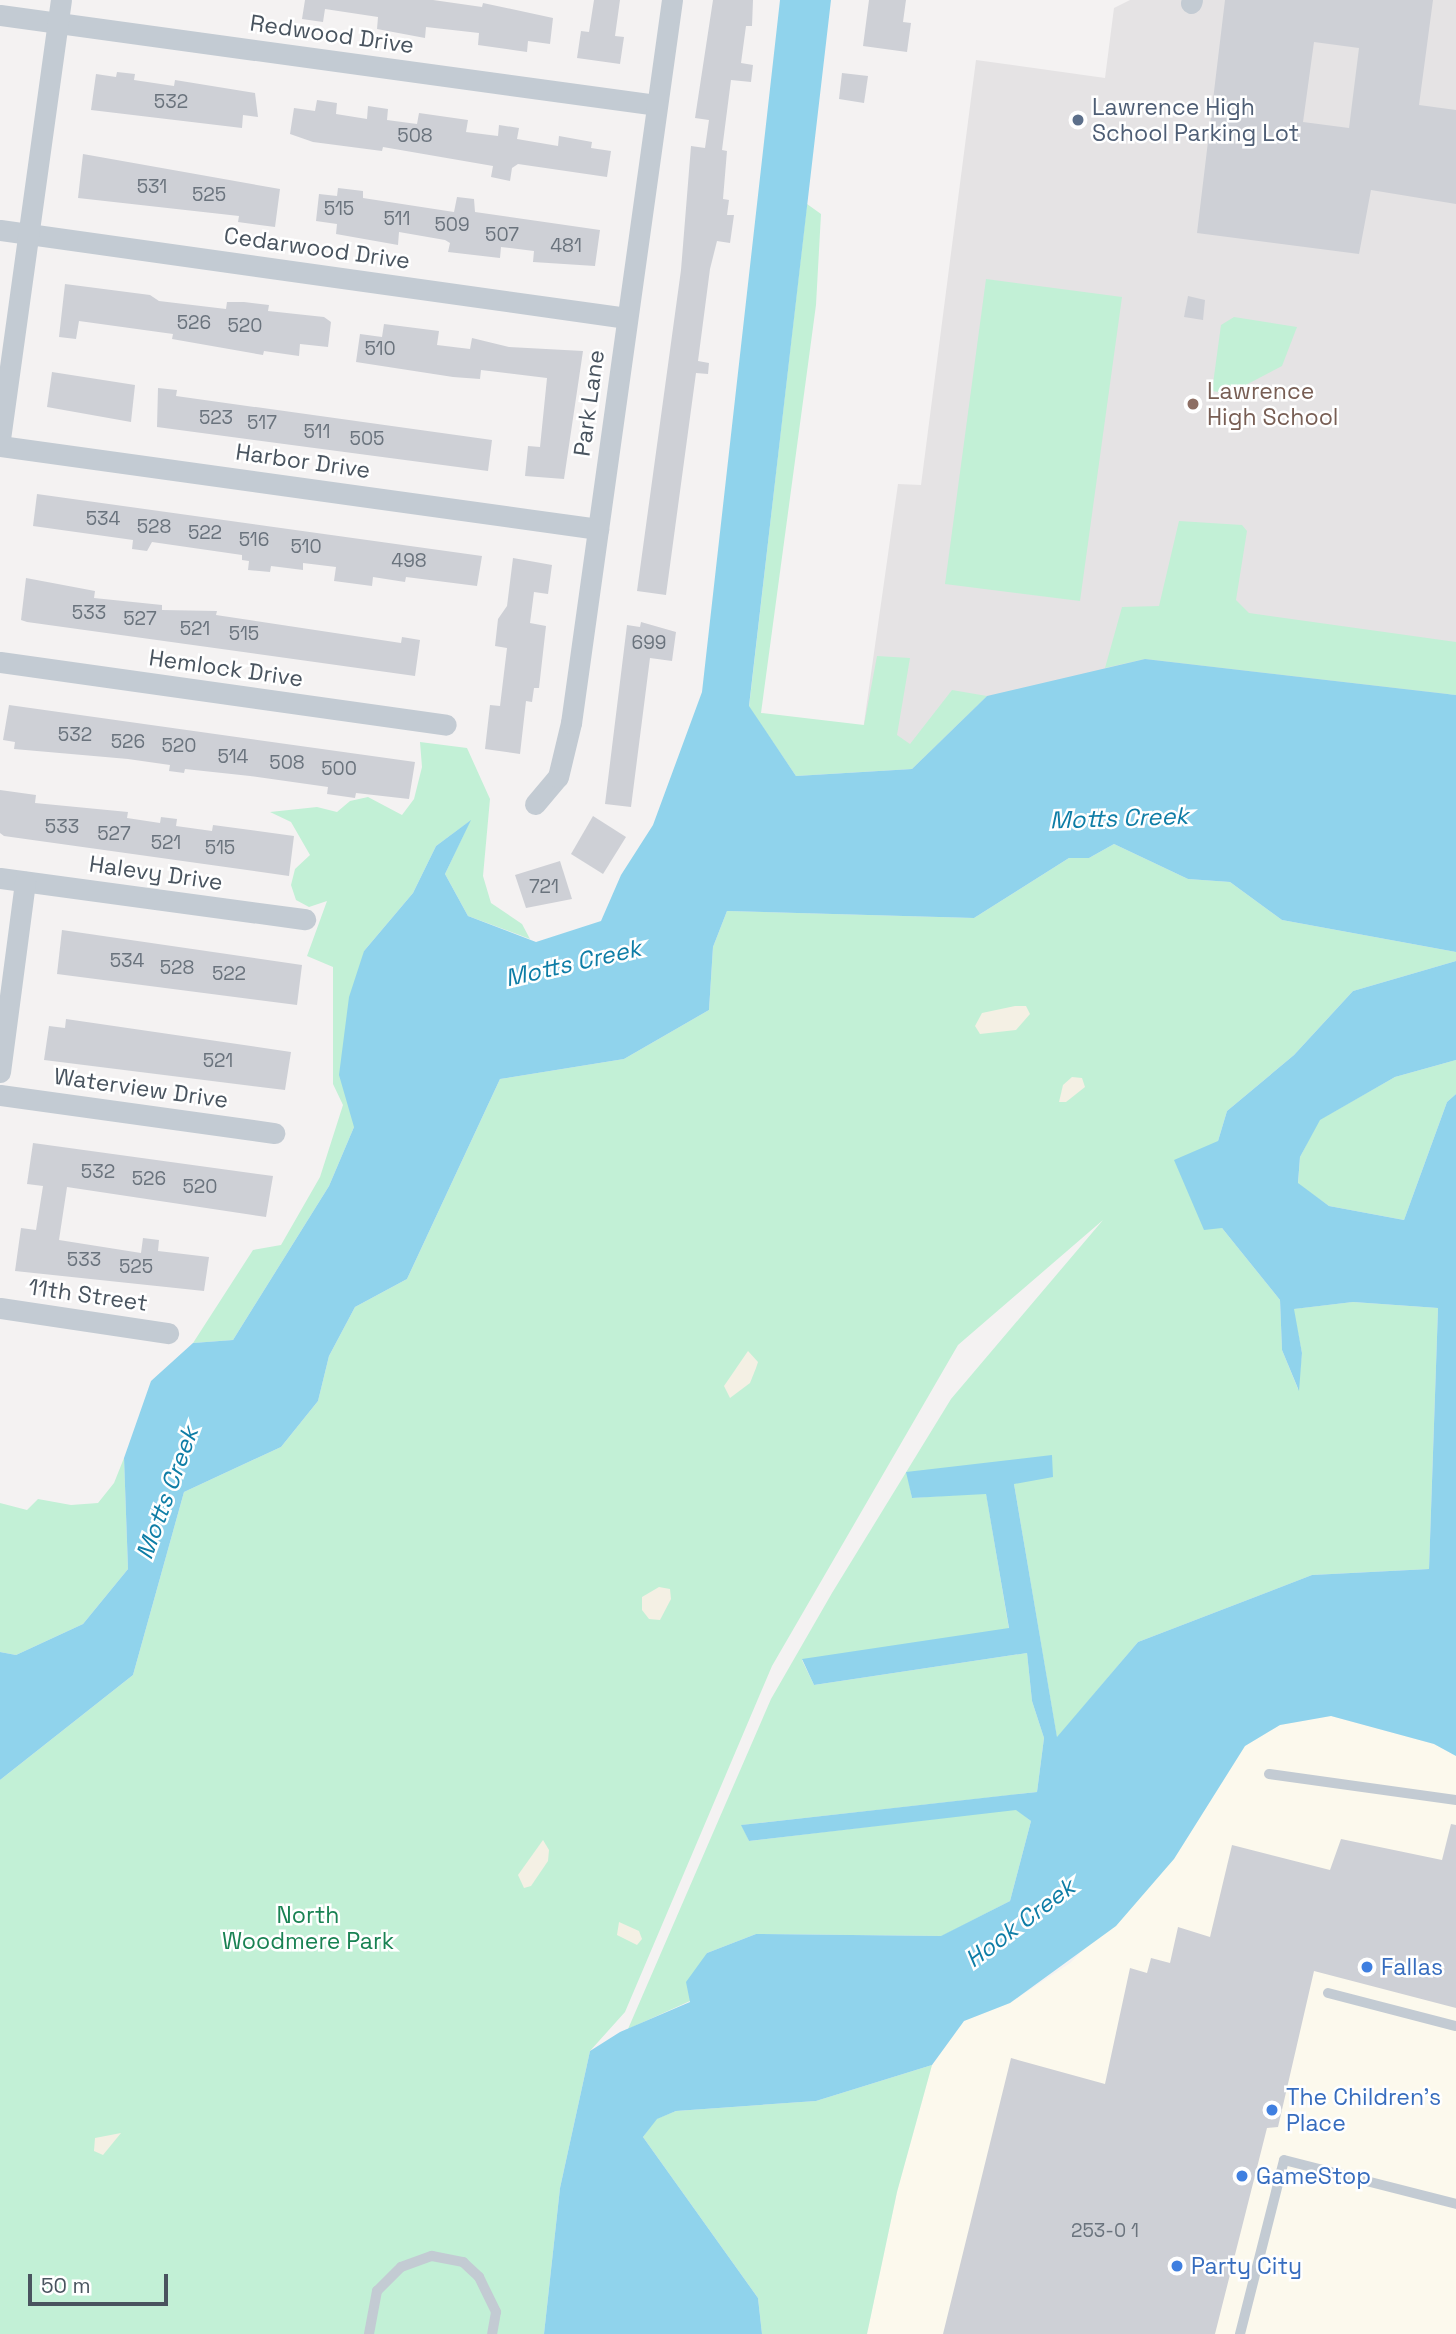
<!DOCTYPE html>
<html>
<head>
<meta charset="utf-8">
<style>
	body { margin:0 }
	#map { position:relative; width:1456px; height:2334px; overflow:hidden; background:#f4f2f2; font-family:"Space Grotesk",sans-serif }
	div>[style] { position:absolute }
	.commercial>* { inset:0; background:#fcf9ed }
	.education>* { inset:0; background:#e5e3e4 }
	.green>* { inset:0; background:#c2f0d6 }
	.sand>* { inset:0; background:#f4f0e4 }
	.water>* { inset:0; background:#90d3ec }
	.building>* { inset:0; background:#ced0d6 }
	.service>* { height:10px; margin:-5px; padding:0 5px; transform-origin:5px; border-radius:5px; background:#c3cbd3 }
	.minor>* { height:21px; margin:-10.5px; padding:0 10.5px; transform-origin:10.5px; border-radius:10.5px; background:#c3cbd3 }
	.dots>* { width:19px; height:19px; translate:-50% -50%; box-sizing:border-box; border:4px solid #fff; border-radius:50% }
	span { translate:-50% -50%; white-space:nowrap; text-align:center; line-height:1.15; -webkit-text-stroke:5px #fff; paint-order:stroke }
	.number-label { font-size:19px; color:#6a737d }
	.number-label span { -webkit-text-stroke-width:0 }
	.street-label { font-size:23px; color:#49545f }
	.service-label { font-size:23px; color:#4e5e75 }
	.left { translate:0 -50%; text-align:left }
	.education-label { font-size:23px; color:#785e54 }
	.park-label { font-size:23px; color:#198253 }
	.shop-label { font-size:23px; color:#366cbe }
	.water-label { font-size:24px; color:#0e7da6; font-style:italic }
	.scale { position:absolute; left:28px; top:2274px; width:140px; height:32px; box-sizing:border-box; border:4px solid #49545f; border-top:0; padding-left:9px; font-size:21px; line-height:24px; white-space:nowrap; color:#49545f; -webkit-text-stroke:5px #fff; paint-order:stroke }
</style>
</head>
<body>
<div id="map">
	<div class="commercial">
		<i style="clip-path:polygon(1331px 1716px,1434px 1744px,1456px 1756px,1456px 2334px,867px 2334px,897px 2192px,932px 2065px,964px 2021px,1010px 2003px,1070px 1963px,1174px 1859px,1245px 1746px,1280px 1725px)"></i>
	</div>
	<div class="education">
		<i style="clip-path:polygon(1130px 0,1456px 0,1456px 694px,987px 696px,912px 769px,862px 737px,898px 484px,921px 485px,976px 60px,1105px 78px,1114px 8px)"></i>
	</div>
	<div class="green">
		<i style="clip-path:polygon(807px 204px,821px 214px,816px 305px,761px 713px,864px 725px,877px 656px,910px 658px,897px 735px,910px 744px,952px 690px,987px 696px,912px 769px,796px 776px,749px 707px)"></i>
		<i style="clip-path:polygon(986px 279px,1122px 297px,1080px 601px,945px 584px)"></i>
		<i style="clip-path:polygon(1234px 317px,1297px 327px,1282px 366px,1242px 387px,1225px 393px,1212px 391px,1221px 325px)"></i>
		<i style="clip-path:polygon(1179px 521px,1242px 525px,1247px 531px,1236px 600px,1249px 613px,1456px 642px,1456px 695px,1145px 659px,1105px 668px,1122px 607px,1159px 606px)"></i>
		<i style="clip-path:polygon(420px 742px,467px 748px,490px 799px,483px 876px,491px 903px,522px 924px,530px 939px,468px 916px,445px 874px,470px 821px,436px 846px,413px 893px,364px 951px,354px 1127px,329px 1186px,233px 1340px,193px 1343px,253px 1250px,281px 1245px,320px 1177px,343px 1105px,333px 1084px,333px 967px,307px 956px,327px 901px,309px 907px,296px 900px,291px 885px,295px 869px,310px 855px,291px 822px,270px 812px,317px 807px,337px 812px,350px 801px,368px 797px,402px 815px,414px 799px,422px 767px)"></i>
		<i style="clip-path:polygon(1114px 844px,1188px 879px,1230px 882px,1282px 920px,1456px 952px,1456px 961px,1353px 991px,1294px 1055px,1227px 1111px,1218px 1141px,1222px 1228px,1280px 1300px,1282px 1350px,1298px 1389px,1302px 1353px,1293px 1309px,1353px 1302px,1438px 1308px,1429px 1569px,1312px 1575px,1138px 1642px,1057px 1738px,1014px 1484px,907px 1472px,912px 1498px,986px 1493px,1009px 1629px,802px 1660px,814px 1685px,1027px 1653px,1032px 1701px,1044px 1738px,1037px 1792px,742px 1825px,749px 1841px,1016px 1809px,1031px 1821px,1010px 1901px,942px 1936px,756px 1934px,707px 1953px,690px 2001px,628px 2029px,771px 1699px,832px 1593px,951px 1399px,1103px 1220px,958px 1345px,772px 1666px,625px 2012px,590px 2051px,560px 2188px,544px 2334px,0 2334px,0 1780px,133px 1675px,184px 1492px,281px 1447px,318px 1401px,329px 1356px,355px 1307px,407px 1279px,500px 1079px,624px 1059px,709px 1010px,713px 947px,727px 911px,974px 918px,1069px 858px,1089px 858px)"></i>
		<i style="clip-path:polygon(1456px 1060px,1456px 1094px,1447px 1102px,1404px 1220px,1329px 1206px,1298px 1184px,1300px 1157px,1319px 1120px,1395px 1077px)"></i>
		<i style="clip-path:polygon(124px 1458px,128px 1569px,83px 1624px,16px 1655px,0 1652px,0 1503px,27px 1510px,38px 1499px,71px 1505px,98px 1503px,114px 1483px)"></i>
		<i style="clip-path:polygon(932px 2065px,897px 2192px,867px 2334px,762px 2334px,758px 2298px,643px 2137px,656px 2119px,676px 2111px,816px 2101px)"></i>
	</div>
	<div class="sand">
		<i style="clip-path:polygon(1015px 1006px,1026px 1006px,1030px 1014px,1016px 1030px,980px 1034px,975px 1026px,982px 1013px)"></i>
		<i style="clip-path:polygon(1072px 1077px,1082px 1078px,1085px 1087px,1066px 1102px,1059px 1102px,1063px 1085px)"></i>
		<i style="clip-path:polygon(748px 1351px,758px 1362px,756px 1368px,750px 1383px,730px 1398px,724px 1386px)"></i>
		<i style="clip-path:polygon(659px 1587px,670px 1589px,671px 1599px,660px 1620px,649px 1619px,642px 1610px,642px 1597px)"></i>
		<i style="clip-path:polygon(543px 1840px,549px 1850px,548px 1861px,531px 1886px,524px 1888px,518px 1875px)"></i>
		<i style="clip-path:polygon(619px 1922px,639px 1931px,642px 1939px,637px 1945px,617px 1935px)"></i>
		<i style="clip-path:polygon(121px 2133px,103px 2155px,94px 2151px,95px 2138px)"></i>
	</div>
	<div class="water">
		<i style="clip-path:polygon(780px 0,831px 0,749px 706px,796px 776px,912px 769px,987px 696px,1145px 659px,1456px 695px,1456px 952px,1282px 920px,1230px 882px,1188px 879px,1114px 844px,1089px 858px,1069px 858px,974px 918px,727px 911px,713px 947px,709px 1010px,624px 1059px,500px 1079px,407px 1279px,355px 1307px,329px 1356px,318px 1401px,281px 1447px,184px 1492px,133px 1675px,0 1780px,0 1652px,16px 1655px,83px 1624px,128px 1569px,124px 1458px,151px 1381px,193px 1343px,233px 1340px,329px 1186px,354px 1127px,339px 1075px,349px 997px,364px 951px,413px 893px,436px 846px,471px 820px,445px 874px,468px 916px,536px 942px,601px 921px,621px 875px,653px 825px,702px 692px)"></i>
		<i style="clip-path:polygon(1456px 961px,1456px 1060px,1395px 1077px,1320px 1120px,1300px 1157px,1298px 1183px,1329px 1206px,1404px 1220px,1447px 1102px,1456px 1094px,1456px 1756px,1434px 1744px,1331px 1716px,1280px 1725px,1245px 1746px,1174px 1859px,1116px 1926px,1010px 2003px,964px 2021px,932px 2065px,816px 2101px,676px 2111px,657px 2119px,643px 2137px,758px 2298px,762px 2334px,544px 2334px,560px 2188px,590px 2051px,620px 2032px,690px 2002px,686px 1982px,707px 1953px,756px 1934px,941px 1936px,1010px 1901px,1031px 1821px,1016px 1810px,749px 1841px,741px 1825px,1037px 1792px,1044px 1738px,1032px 1701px,1027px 1653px,814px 1685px,802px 1659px,1009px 1628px,986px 1494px,912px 1498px,906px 1472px,1052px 1455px,1053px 1477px,1014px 1484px,1057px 1737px,1138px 1642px,1312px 1575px,1429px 1569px,1438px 1308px,1353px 1302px,1294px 1309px,1302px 1353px,1299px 1391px,1282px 1350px,1280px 1300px,1222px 1228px,1204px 1230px,1174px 1160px,1218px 1141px,1227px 1111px,1294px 1055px,1353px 991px)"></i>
	</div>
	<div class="building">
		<i style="clip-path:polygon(305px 0,433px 0,482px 7px,483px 3px,553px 18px,550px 44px,528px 41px,527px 52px,478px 45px,479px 33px,426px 27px,425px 38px,377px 29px,378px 17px,325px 9px,323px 22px,302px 19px)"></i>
		<i style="clip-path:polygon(594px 0,620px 0,615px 36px,624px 37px,620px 64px,577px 58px,581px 31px,589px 32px)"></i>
		<i style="clip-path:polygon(713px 0,753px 0,752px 26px,746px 26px,741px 63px,753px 65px,751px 82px,731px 80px,722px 150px,727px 151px,723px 199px,729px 200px,727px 215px,734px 215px,730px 243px,717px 241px,710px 269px,698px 361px,709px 363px,708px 374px,696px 373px,666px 595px,637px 591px,681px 270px,691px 146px,705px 148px,709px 120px,695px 118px)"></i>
		<i style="clip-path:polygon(869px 0,906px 0,903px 22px,911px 23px,907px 52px,863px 46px)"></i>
		<i style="clip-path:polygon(evenodd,1225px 0,1433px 0,1419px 105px,1456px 110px,1456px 204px,1371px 190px,1359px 254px,1197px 233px,1225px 0,1314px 42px,1359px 48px,1349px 128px,1303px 122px,1314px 42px)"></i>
		<i style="clip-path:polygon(117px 72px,135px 74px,134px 80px,174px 86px,175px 80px,255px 93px,258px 117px,243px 115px,242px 128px,91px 110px,96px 74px,116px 77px)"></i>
		<i style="clip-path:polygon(842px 73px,868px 76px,864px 103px,839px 99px)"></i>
		<i style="clip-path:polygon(317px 100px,337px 103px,336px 114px,367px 119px,368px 106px,388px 109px,387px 120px,417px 124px,419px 113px,468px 120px,466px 132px,498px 136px,499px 125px,519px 128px,517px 139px,558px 146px,559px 136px,592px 142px,591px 148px,611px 151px,607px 177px,518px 164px,512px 168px,510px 181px,491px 177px,493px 166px,383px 147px,382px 151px,313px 142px,290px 134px,294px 108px,315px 111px)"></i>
		<i style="clip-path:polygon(83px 154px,280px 189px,275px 227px,238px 222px,239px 216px,78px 198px)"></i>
		<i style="clip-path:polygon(338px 188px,363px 191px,363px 198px,454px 212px,457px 197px,474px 199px,475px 212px,600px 230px,595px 266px,533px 262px,534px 251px,501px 247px,500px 258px,448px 252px,450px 243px,445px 240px,399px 232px,398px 245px,336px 234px,337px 224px,316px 221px,319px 194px,337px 196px)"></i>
		<i style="clip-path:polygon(65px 284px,150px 295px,159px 301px,226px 309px,227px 302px,244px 302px,269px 305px,268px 311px,324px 317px,331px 322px,328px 347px,300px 344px,299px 356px,264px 351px,263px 355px,172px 339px,173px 334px,79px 321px,76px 339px,59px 337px)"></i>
		<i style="clip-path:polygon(1188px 296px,1205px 300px,1203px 320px,1184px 317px)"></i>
		<i style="clip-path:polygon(384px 324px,439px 331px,437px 345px,470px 349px,472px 338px,509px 347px,583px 351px,564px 479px,525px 476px,528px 446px,540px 447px,547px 378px,481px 370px,480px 379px,453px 377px,356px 362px,360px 334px,382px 337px)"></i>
		<i style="clip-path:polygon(52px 372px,135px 385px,131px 422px,47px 407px)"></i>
		<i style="clip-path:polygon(158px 388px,177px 390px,176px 396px,492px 440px,488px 471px,157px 427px)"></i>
		<i style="clip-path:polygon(37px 494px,482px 556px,477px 586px,406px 577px,405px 582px,373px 577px,372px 586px,334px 581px,336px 567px,303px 563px,303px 570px,271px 566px,270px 572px,248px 570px,249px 561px,242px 560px,242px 555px,152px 542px,147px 551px,132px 549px,133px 540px,33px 526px)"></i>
		<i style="clip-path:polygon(513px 558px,552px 565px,548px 594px,534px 592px,530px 623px,546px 626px,539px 688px,534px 688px,532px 702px,526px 701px,520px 754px,485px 749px,490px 705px,500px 706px,507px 648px,495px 646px,498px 619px,507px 606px)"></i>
		<i style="clip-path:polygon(26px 578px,95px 591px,94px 598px,162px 605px,162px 610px,217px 611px,216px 615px,401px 643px,402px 637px,420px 640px,415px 676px,27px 622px,21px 620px)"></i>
		<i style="clip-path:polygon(641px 622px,676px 632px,672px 661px,650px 658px,631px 807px,605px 804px,627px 625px,640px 627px)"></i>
		<i style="clip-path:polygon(9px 705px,415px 762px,409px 799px,356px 793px,355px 798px,327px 794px,328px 787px,250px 776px,185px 769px,184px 773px,169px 771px,170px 765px,128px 759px,14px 749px,15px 742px,3px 740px)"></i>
		<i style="clip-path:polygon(0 790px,36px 795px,35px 803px,128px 812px,127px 818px,160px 823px,161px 817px,177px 819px,176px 826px,212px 831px,213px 825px,294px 836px,289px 876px,4px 836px,0 833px)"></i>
		<i style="clip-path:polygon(593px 816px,626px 837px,603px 874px,571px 854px)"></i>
		<i style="clip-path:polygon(560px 861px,572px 899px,526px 908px,515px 875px)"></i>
		<i style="clip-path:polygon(62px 930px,302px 965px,297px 1005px,57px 974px)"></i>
		<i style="clip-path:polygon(66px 1019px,291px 1052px,285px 1090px,44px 1060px,49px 1026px,65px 1028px)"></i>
		<i style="clip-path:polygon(33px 1143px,273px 1176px,266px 1217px,67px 1187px,59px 1240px,141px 1253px,143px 1238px,159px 1240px,158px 1251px,209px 1257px,204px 1291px,15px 1271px,21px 1228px,36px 1230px,43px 1186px,27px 1184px)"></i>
		<i style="clip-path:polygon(1451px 1824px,1456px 1825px,1456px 2008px,1314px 1971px,1278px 2127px,1267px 2128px,1215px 2334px,943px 2334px,1011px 2058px,1105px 2084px,1130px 1968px,1147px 1973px,1151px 1958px,1170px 1963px,1178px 1927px,1210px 1937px,1232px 1845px,1330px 1870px,1341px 1839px,1442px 1860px)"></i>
	</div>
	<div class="service">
		<i style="left:1269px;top:1774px;width:189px;rotate:7.9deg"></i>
		<i style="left:1328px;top:1993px;width:132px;rotate:14.5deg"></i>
		<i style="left:369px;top:2334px;width:44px;rotate:-79.5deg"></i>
		<i style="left:377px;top:2291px;width:34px;rotate:-45deg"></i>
		<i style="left:401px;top:2267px;width:33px;rotate:-20deg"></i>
		<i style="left:432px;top:2256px;width:32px;rotate:11deg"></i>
		<i style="left:463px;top:2262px;width:22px;rotate:43deg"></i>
		<i style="left:479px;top:2277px;width:39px;rotate:64deg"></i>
		<i style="left:496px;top:2312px;width:22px;rotate:100deg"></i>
		<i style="left:1240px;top:2334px;width:179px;rotate:-75.8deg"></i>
		<i style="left:1284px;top:2160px;width:178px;rotate:14.3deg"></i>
	</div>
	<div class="minor">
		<i style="left:1191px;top:3px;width:3px;rotate:-72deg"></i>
		<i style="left:0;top:15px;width:662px;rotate:7.81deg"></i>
		<i style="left:0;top:230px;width:633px;rotate:7.99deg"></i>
		<i style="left:0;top:439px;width:443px;rotate:-82.1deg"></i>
		<i style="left:0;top:446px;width:604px;rotate:7.9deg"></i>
		<i style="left:0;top:662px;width:450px;rotate:8deg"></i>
		<i style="left:535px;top:804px;width:35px;rotate:-50deg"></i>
		<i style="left:558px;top:777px;width:56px;rotate:-76.5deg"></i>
		<i style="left:571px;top:723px;width:730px;rotate:-82.05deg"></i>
		<i style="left:0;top:878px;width:308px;rotate:7.7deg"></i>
		<i style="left:0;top:1072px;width:192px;rotate:-82.5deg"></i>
		<i style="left:0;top:1095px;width:277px;rotate:7.9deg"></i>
		<i style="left:0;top:1308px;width:170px;rotate:8.5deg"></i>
	</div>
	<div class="dots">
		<i style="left:1078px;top:120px;background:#5c6f8a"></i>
		<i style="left:1193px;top:404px;background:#8d6e63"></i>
		<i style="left:1367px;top:1967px;background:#3f7fe0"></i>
		<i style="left:1272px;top:2110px;background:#3f7fe0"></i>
		<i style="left:1242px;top:2176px;background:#3f7fe0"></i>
		<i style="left:1177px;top:2266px;background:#3f7fe0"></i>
	</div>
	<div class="number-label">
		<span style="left:171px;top:102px">532</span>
		<span style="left:415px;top:136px">508</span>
		<span style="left:152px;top:187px">531</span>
		<span style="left:209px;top:195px">525</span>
		<span style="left:339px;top:209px">515</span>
		<span style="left:397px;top:219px">511</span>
		<span style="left:452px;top:225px">509</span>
		<span style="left:502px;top:235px">507</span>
		<span style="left:566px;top:246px">481</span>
		<span style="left:194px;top:323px">526</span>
		<span style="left:245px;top:326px">520</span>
		<span style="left:380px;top:349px">510</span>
		<span style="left:216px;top:418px">523</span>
		<span style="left:262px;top:423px">517</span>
		<span style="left:317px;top:432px">511</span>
		<span style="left:367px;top:439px">505</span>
		<span style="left:103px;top:519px">534</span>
		<span style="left:154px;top:527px">528</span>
		<span style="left:205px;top:533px">522</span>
		<span style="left:254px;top:540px">516</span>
		<span style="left:306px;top:547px">510</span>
		<span style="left:409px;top:561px">498</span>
		<span style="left:89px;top:613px">533</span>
		<span style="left:140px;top:619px">527</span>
		<span style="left:195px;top:629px">521</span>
		<span style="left:244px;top:634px">515</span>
		<span style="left:649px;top:643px">699</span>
		<span style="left:75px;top:735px">532</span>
		<span style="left:128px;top:742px">526</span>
		<span style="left:179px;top:746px">520</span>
		<span style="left:233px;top:757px">514</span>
		<span style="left:287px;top:763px">508</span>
		<span style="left:339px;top:769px">500</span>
		<span style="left:62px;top:827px">533</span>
		<span style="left:114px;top:834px">527</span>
		<span style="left:166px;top:843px">521</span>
		<span style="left:220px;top:848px">515</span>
		<span style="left:544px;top:887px">721</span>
		<span style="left:127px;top:961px">534</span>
		<span style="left:177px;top:968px">528</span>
		<span style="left:229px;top:974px">522</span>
		<span style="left:218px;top:1061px">521</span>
		<span style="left:98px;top:1172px">532</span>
		<span style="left:149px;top:1179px">526</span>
		<span style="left:200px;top:1187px">520</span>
		<span style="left:84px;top:1260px">533</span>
		<span style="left:136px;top:1267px">525</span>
		<span style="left:1105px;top:2231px">253-0 1</span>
	</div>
	<div class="street-label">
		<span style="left:332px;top:34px;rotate:8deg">Redwood Drive</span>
		<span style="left:317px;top:248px;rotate:8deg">Cedarwood Drive</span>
		<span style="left:589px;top:403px;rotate:-82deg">Park Lane</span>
		<span style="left:303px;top:461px;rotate:8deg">Harbor Drive</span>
		<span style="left:226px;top:668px;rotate:8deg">Hemlock Drive</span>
		<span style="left:156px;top:873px;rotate:8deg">Halevy Drive</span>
		<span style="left:141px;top:1088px;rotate:8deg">Waterview Drive</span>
		<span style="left:88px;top:1295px;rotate:8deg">11th Street</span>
	</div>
	<div class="service-label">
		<span class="left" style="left:1092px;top:120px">Lawrence High<br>School Parking Lot</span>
	</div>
	<div class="education-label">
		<span class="left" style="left:1207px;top:404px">Lawrence<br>High School</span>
	</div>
	<div class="park-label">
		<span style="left:308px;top:1928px">North<br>Woodmere Park</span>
	</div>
	<div class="shop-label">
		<span class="left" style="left:1381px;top:1967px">Fallas</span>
		<span class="left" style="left:1286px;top:2110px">The Children's<br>Place</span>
		<span class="left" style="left:1256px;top:2176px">GameStop</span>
		<span class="left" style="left:1191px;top:2266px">Party City</span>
	</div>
	<div class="water-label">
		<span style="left:1119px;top:818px;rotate:-2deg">Motts Creek</span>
		<span style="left:573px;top:963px;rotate:-13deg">Motts Creek</span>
		<span style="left:167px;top:1493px;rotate:-70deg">Motts Creek</span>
		<span style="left:1020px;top:1923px;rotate:-37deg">Hook Creek</span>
	</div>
	<div class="scale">50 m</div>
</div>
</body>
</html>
